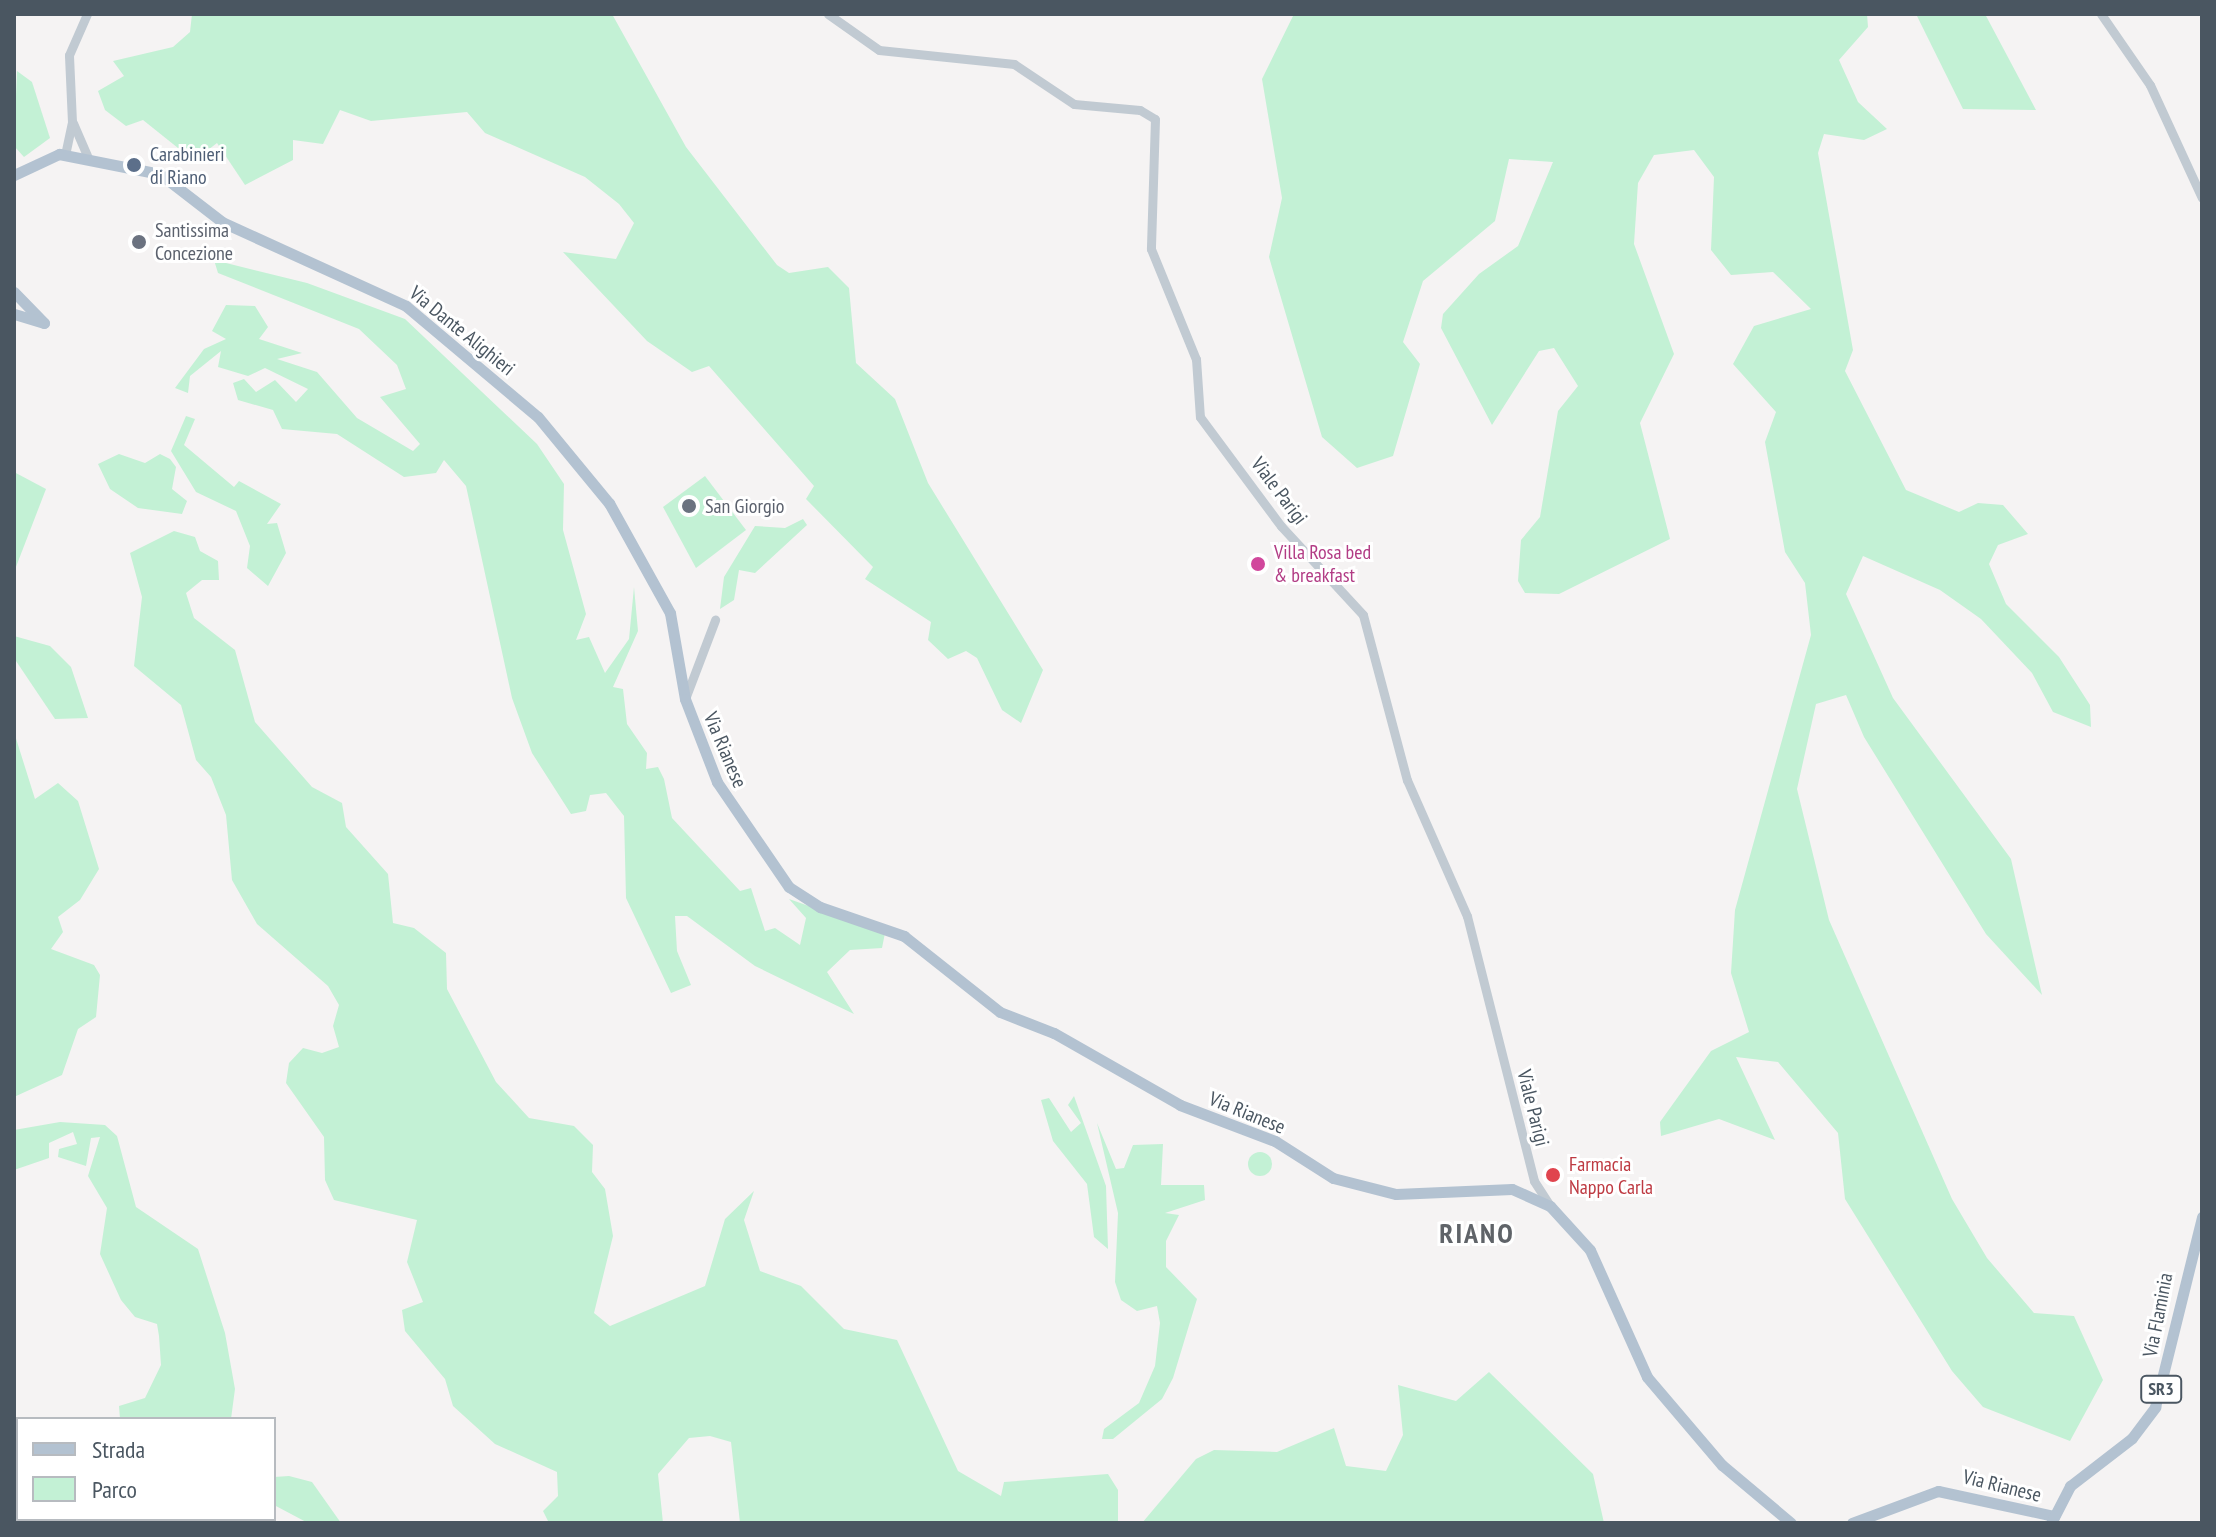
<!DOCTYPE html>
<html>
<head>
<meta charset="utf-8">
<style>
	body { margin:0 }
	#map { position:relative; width:2216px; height:1537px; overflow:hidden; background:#f5f3f3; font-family:"PT Sans Narrow",sans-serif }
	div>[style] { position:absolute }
	.green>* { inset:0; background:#c3f1d5 }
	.round { border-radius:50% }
	.minor>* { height:9px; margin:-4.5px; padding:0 4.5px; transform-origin:4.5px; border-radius:4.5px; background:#c1cad2 }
	.major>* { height:11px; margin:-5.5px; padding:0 5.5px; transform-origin:5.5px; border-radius:5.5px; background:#b3c2d1 }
	.dots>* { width:22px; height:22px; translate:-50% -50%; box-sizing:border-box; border:4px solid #fff; border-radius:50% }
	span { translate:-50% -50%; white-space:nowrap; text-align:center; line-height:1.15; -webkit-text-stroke:6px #fff; paint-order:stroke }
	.shield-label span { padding:2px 6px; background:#fff; border:2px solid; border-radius:6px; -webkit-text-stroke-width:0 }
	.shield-label { font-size:18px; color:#4a5661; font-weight:700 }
	.service-label { font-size:20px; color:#4e5e75 }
	.left { translate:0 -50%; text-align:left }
	.worship-label { font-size:20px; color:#5b616d }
	.street-label { font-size:20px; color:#4a5661 }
	.hotel-label { font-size:20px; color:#b23c85 }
	.health-label { font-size:20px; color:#be3a42 }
	.district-label { font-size:28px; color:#5f6368; font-weight:700; letter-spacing:2px }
	.frame { position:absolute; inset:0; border:16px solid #4a5661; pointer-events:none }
	.legend { position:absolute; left:16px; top:1417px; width:260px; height:104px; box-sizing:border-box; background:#fff; border:2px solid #b7bbc0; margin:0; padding:10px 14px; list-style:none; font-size:24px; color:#4a5661 }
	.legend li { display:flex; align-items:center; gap:16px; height:40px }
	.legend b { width:40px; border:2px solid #b7bbc0 }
</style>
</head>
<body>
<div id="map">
	<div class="green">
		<i style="clip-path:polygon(192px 14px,612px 14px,686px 147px,777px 265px,789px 273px,828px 267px,849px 288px,856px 363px,895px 399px,928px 483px,1043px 670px,1021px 723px,1002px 710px,977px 658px,966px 651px,948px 659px,928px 640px,931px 622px,865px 579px,873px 567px,806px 499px,814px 486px,709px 366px,692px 372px,647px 341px,563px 252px,616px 259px,634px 223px,619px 204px,585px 177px,485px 133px,467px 112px,371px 121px,340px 110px,323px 144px,293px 140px,293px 160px,245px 185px,217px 143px,204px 153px,178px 148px,143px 120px,126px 126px,105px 110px,98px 91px,124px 76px,113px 61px,173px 47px,190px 32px)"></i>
		<i style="clip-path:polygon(1294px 14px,1867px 14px,1868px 27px,1839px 60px,1858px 102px,1887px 129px,1864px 140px,1824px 134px,1818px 153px,1853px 350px,1845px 371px,1906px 490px,1959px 512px,1978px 503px,2003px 505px,2028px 534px,1998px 545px,1989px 564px,2006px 604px,2059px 657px,2090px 705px,2091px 727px,2053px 712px,2032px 673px,1981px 619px,1940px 590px,1863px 556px,1846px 594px,1893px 698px,2011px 859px,2042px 995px,1986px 934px,1864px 737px,1846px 695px,1816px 704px,1797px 789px,1829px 920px,1952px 1199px,1987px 1258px,2034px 1313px,2074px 1316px,2103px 1380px,2070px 1441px,1983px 1407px,1952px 1371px,1845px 1199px,1838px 1133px,1778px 1062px,1736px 1057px,1775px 1140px,1719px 1119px,1661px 1136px,1660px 1122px,1711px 1051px,1749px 1032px,1731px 973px,1735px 910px,1811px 635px,1805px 583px,1785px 552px,1765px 442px,1776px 412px,1733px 364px,1754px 326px,1811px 309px,1773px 272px,1731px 275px,1711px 250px,1714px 177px,1694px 150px,1654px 155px,1638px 183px,1634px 244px,1674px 354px,1640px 423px,1670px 539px,1559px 594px,1525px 593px,1518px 581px,1521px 540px,1540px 517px,1558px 411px,1578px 386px,1554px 348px,1539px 351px,1492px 425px,1441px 328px,1443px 314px,1479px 274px,1518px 246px,1553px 162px,1509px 159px,1495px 221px,1423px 281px,1403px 342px,1420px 364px,1393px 456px,1357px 468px,1322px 437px,1269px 257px,1282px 198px,1262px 79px)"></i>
		<i style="clip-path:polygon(1916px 14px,1985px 14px,2036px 110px,1963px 109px)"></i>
		<i style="clip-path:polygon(17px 71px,32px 82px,50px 138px,24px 157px,14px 146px)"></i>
		<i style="clip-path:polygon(214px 260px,307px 283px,405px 319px,537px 444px,564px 484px,563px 530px,586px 614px,576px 640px,589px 637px,605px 673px,629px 639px,634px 587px,638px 631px,613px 687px,623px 689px,627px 724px,647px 753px,646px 769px,658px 767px,664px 779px,672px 818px,740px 891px,751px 888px,765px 931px,775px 928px,800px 945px,806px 918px,789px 899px,885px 933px,882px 948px,850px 950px,827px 972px,854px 1014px,755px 966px,687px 916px,675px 916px,677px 951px,691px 985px,671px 993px,626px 898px,624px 816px,606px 793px,590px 795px,586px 811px,571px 814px,532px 753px,512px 698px,466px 486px,444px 460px,436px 473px,404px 477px,337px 434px,282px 429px,273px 410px,238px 400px,233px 383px,244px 379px,256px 392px,275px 380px,296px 402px,308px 389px,265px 368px,248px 376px,218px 367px,221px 351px,190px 376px,188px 393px,175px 388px,204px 349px,226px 339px,212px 331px,226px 305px,255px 306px,268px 327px,259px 339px,302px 353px,277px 359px,317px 372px,357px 418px,413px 451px,420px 444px,380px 397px,406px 389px,397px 365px,359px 329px,218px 273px)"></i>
		<i style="clip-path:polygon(186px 416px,195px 419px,184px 445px,234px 487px,239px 481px,281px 504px,267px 524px,277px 523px,286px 553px,268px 586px,247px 568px,250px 546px,236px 511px,196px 492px,171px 451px)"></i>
		<i style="clip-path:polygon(119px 454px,145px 463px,160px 454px,170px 459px,176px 467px,172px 489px,187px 501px,182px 514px,138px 508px,110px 489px,98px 464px)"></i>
		<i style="clip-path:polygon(14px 472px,46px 489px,14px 572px)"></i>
		<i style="clip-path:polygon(705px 476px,746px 530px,696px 568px,663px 507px)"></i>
		<i style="clip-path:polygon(803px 519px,807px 525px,755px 573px,739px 570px,734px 600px,720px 609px,724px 577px,755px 526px,785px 528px)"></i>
		<i style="clip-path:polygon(174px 531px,195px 537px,200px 551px,218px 561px,219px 580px,202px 580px,186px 593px,194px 618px,235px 650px,255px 722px,312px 787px,342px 803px,346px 827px,388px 874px,393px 923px,414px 928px,446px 953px,447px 989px,496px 1082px,529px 1118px,574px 1126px,593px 1145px,592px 1172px,605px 1189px,613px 1236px,594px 1313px,610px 1326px,705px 1286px,725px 1219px,754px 1191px,744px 1220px,760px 1271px,801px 1286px,844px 1329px,897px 1340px,958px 1471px,1001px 1496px,1004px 1482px,1108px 1474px,1118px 1490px,1118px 1523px,740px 1523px,731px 1442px,710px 1436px,689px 1438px,658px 1474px,663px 1523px,549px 1523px,543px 1511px,558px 1496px,557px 1472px,495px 1444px,453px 1406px,445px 1379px,405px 1331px,402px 1310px,423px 1302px,407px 1262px,417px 1220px,334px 1200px,325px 1180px,324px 1137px,286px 1083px,289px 1063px,303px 1048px,322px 1053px,339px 1047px,333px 1026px,339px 1005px,328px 986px,257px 924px,232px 880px,226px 815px,211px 777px,196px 760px,181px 705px,134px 666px,142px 597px,130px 553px)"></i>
		<i style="clip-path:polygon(14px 636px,50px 646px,71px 667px,88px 718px,55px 719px,14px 658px)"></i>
		<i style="clip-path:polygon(14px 732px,35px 799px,58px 783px,78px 801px,99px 869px,80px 900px,58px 917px,63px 932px,51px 949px,94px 965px,100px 975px,96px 1017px,78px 1029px,62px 1075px,14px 1097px)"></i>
		<i style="clip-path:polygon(1074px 1096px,1106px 1186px,1108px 1249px,1094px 1237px,1087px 1184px,1053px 1141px,1041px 1100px,1049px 1098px,1071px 1132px,1081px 1123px,1068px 1105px)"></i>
		<i style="clip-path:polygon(60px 1122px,105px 1125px,117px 1136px,136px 1207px,198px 1249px,225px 1333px,235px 1389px,231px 1419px,120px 1419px,119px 1406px,145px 1398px,161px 1365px,159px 1336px,157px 1324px,135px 1317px,121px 1300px,100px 1254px,107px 1208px,88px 1176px,100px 1137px,91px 1138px,86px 1166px,58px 1157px,59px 1149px,77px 1144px,73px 1132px,49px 1143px,49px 1158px,14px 1170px,14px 1186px,14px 1130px)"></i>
		<i style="clip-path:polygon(1097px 1123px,1116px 1169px,1124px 1168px,1133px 1145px,1163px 1144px,1161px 1185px,1204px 1185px,1205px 1200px,1165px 1213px,1179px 1215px,1166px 1241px,1166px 1267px,1197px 1299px,1173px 1378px,1162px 1399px,1113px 1439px,1102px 1439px,1104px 1429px,1139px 1403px,1155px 1366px,1160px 1323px,1157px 1306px,1137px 1311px,1121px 1300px,1115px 1282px,1118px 1213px)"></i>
		<i class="round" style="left:1248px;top:1152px;width:24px;height:24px"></i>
		<i style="clip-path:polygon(1489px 1372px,1593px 1474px,1604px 1523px,1142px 1523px,1196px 1459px,1214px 1450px,1277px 1452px,1334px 1428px,1346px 1466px,1386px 1471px,1403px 1435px,1398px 1385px,1456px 1401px)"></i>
		<i style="clip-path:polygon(289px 1476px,312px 1482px,341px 1523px,308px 1523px,274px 1505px,274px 1477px)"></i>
		<i style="clip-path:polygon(27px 1519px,169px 1519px,14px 1523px)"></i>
	</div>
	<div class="minor">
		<i style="left:828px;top:14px;width:62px;rotate:35.2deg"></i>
		<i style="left:879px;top:50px;width:136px;rotate:5.9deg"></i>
		<i style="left:1014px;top:64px;width:72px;rotate:33.7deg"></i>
		<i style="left:1074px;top:104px;width:66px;rotate:5.2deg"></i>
		<i style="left:1140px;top:110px;width:17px;rotate:31deg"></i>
		<i style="left:1155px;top:119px;width:130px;rotate:91.8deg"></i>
		<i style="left:1151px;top:249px;width:119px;rotate:67.8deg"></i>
		<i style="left:1196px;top:359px;width:58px;rotate:86.1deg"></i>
		<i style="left:1200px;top:417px;width:136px;rotate:53.4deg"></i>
		<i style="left:1281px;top:526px;width:121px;rotate:47.3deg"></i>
		<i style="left:1363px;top:615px;width:171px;rotate:75.1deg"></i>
		<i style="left:1407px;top:780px;width:149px;rotate:66.2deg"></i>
		<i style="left:1467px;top:916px;width:273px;rotate:75.8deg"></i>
		<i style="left:1534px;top:1181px;width:30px;rotate:57deg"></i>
		<i style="left:2101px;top:14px;width:86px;rotate:55.4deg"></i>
		<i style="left:2150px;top:85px;width:124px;rotate:65.3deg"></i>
		<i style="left:73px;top:123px;width:40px;rotate:66.6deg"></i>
		<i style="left:65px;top:155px;width:34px;rotate:-78deg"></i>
		<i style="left:72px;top:122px;width:67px;rotate:-92.6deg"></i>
		<i style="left:69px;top:55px;width:45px;rotate:-66.3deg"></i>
		<i style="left:685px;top:699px;width:85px;rotate:-69.2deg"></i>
	</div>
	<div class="major">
		<i style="left:14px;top:175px;width:50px;rotate:-25deg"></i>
		<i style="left:59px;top:154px;width:103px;rotate:11.2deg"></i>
		<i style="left:160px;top:174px;width:78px;rotate:37.7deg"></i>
		<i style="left:222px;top:222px;width:202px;rotate:24.5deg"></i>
		<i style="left:406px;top:306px;width:172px;rotate:40.1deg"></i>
		<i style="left:538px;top:417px;width:112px;rotate:50.5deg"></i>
		<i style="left:609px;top:503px;width:126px;rotate:61deg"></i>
		<i style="left:670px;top:613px;width:87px;rotate:80.1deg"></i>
		<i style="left:685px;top:699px;width:89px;rotate:68.9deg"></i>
		<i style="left:717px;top:782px;width:127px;rotate:55.6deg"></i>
		<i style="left:789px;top:887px;width:37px;rotate:33deg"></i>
		<i style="left:820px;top:907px;width:89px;rotate:19deg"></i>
		<i style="left:904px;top:936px;width:122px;rotate:38.4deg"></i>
		<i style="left:1000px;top:1012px;width:58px;rotate:21.3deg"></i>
		<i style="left:1054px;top:1033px;width:145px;rotate:29.7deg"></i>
		<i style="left:1180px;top:1105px;width:102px;rotate:20.8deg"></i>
		<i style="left:1275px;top:1141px;width:69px;rotate:32.5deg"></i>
		<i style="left:1333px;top:1178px;width:65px;rotate:14.3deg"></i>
		<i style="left:1396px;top:1194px;width:116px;rotate:-2.5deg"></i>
		<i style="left:1512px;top:1189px;width:42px;rotate:24.1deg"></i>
		<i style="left:1550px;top:1206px;width:59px;rotate:47.7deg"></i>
		<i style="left:1590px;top:1250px;width:139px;rotate:65.8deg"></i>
		<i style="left:1647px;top:1377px;width:116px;rotate:49.6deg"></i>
		<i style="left:1722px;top:1465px;width:90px;rotate:40deg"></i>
		<i style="left:14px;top:292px;width:43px;rotate:45.9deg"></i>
		<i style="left:44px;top:323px;width:31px;rotate:-163deg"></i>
		<i style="left:1852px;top:1523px;width:92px;rotate:-20.4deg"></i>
		<i style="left:1938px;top:1491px;width:119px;rotate:12.2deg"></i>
		<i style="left:2051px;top:1523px;width:42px;rotate:-62.8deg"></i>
		<i style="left:2070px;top:1486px;width:78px;rotate:-37.7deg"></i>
		<i style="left:2132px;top:1438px;width:39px;rotate:-53deg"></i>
		<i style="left:2155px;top:1407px;width:196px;rotate:-76.1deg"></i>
	</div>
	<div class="dots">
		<i style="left:134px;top:165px;background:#5c6f8a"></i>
		<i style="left:139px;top:242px;background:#6b7280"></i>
		<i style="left:689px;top:506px;background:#6b7280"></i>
		<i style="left:1258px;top:564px;background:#d1479c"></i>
		<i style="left:1553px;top:1175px;background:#e0444e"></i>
	</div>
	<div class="shield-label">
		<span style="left:2161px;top:1389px">SR3</span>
	</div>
	<div class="service-label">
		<span class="left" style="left:150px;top:166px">Carabinieri<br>di Riano</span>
	</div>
	<div class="worship-label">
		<span class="left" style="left:155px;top:242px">Santissima<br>Concezione</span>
		<span class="left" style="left:705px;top:506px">San Giorgio</span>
	</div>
	<div class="street-label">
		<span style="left:462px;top:331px;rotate:39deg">Via Dante Alighieri</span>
		<span style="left:1279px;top:491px;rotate:53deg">Viale Parigi</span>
		<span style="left:725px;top:750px;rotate:67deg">Via Rianese</span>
		<span style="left:1533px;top:1108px;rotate:76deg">Viale Parigi</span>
		<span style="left:1247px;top:1113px;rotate:22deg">Via Rianese</span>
		<span style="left:2158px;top:1315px;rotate:-79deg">Via Flaminia</span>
		<span style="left:2002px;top:1486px;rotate:14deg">Via Rianese</span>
	</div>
	<div class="hotel-label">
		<span class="left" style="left:1274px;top:564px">Villa Rosa bed<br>&amp; breakfast</span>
	</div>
	<div class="health-label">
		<span class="left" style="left:1569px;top:1176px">Farmacia<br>Nappo Carla</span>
	</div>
	<div class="district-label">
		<span style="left:1477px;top:1233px">RIANO</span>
	</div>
	<div class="frame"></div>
	<ul class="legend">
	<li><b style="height:10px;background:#b3c2d1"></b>Strada</li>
	<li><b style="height:22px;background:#c3f1d5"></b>Parco</li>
	</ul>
</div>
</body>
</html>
